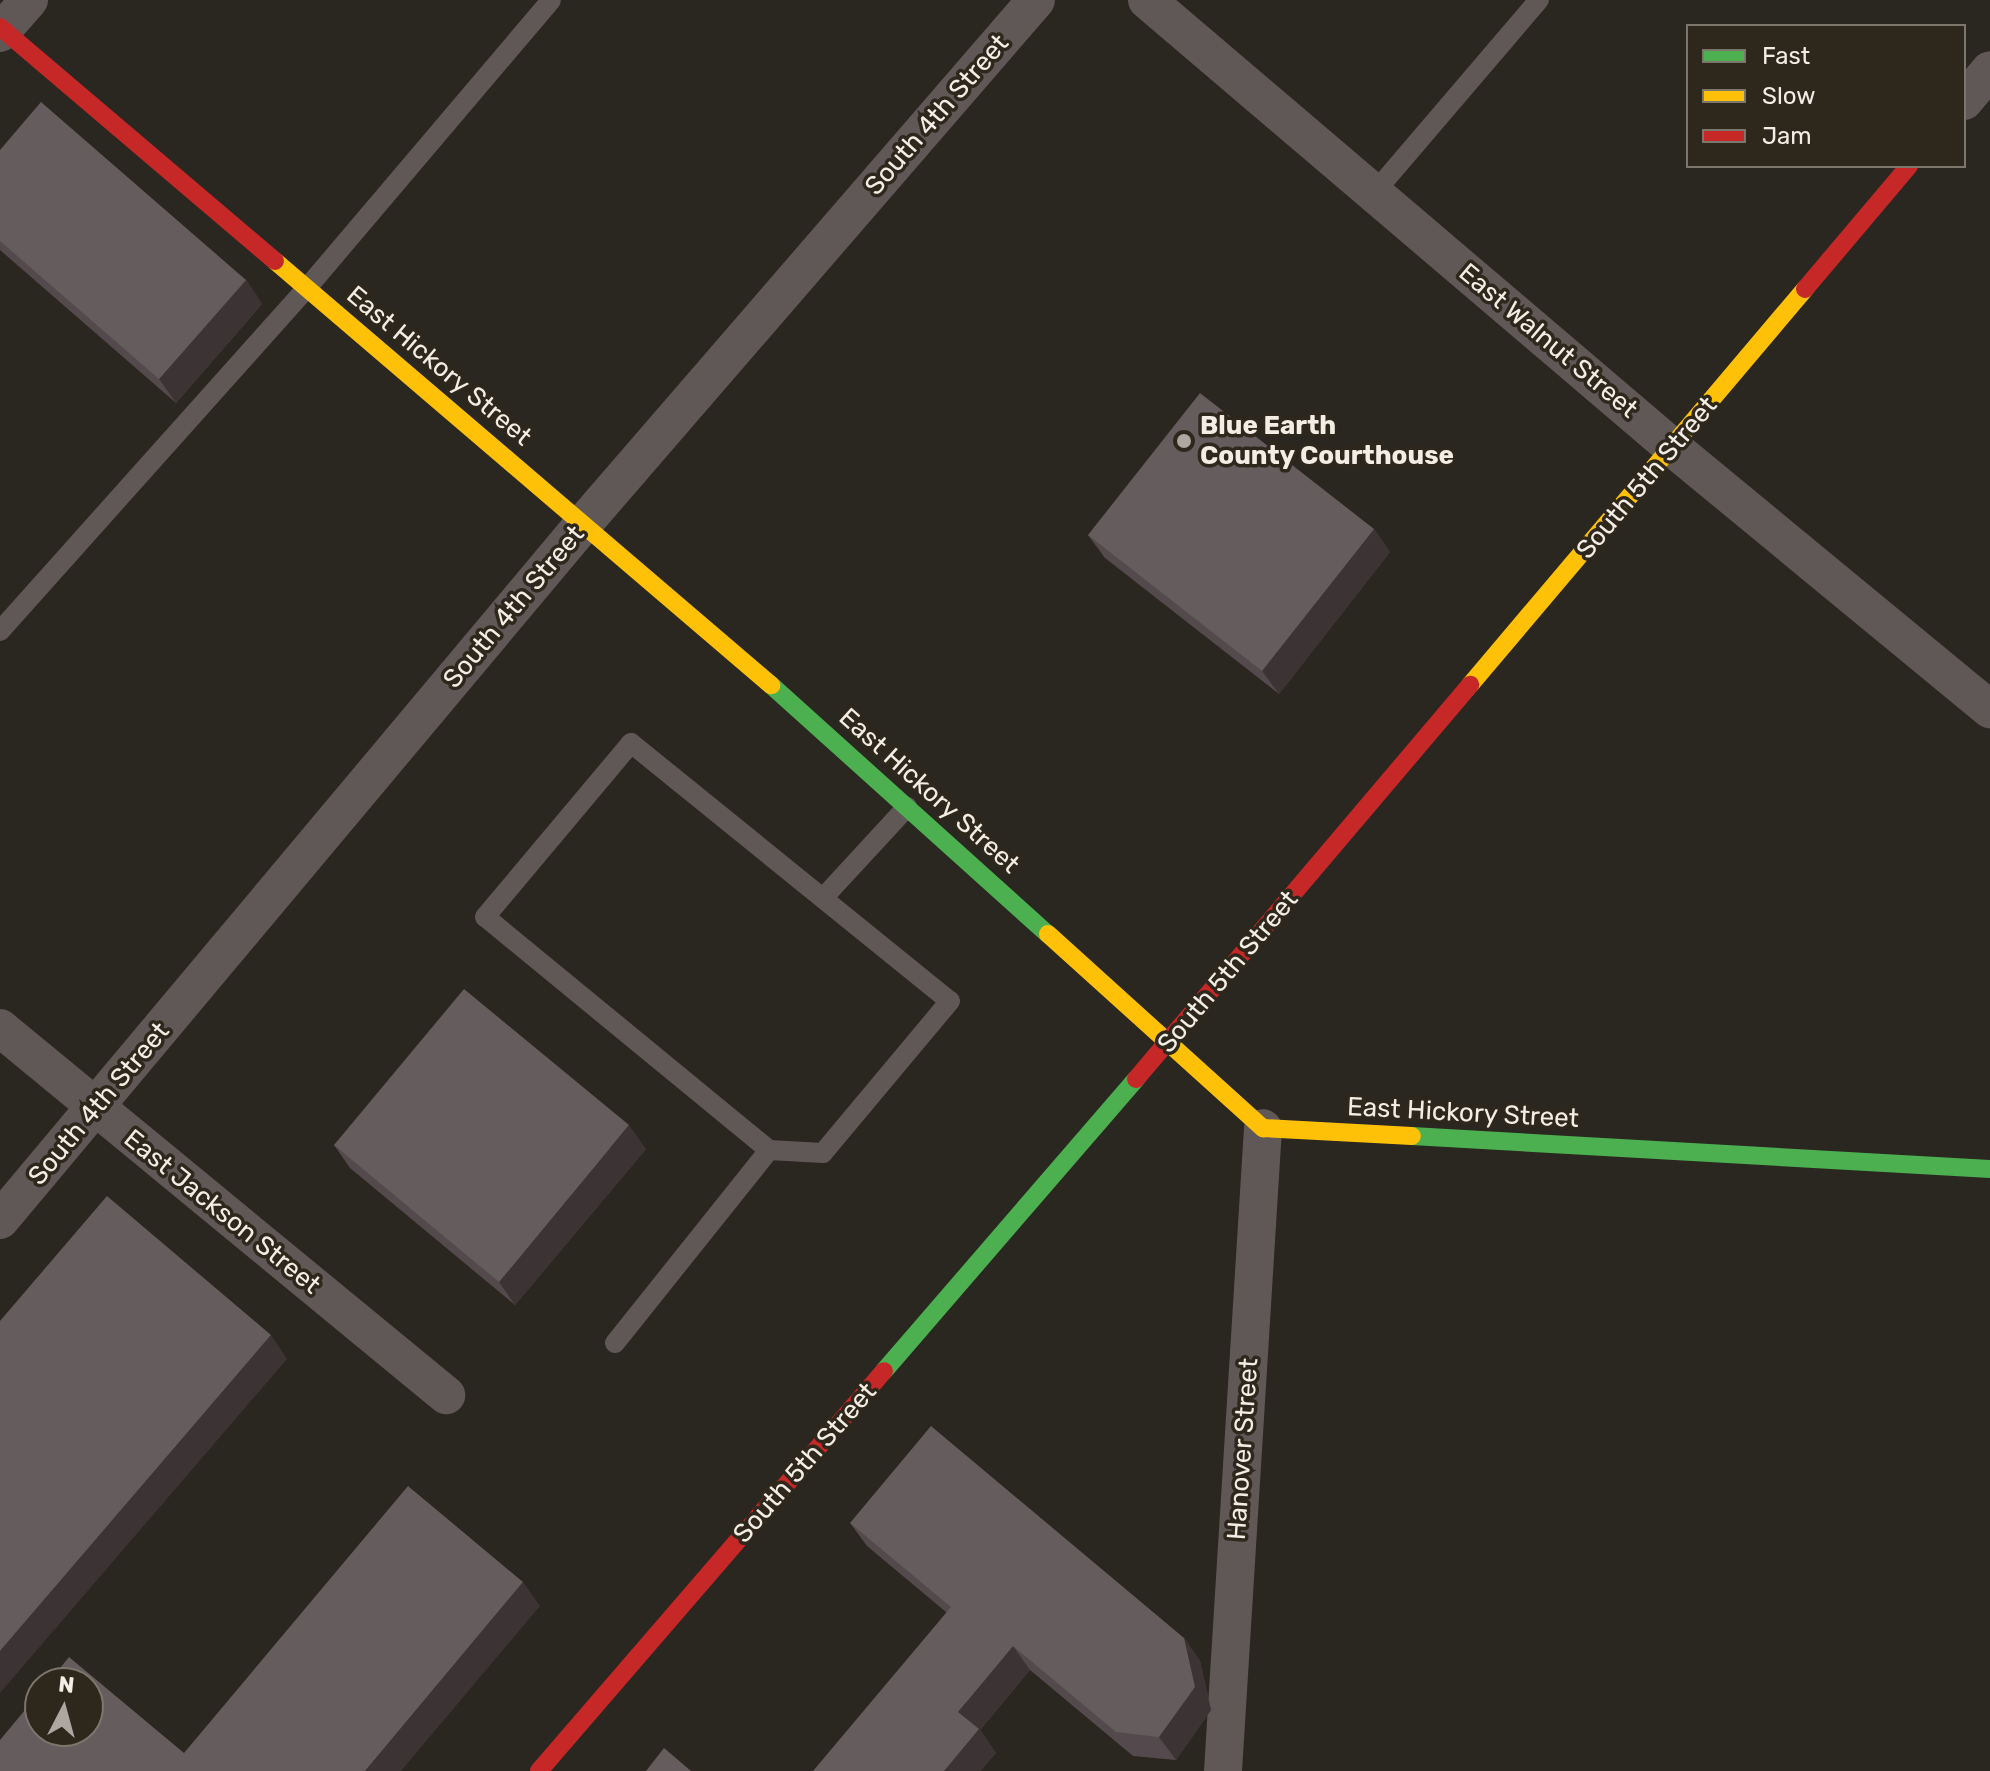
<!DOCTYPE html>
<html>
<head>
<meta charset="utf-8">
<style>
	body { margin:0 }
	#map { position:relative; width:1990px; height:1771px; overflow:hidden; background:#2a2620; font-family:Rubik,sans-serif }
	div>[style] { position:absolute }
	.lane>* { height:20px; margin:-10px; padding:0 10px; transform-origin:10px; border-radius:10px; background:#605757 }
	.street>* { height:38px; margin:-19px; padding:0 19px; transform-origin:19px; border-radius:19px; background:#605757 }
	.fast>* { height:18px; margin:-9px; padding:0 9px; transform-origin:9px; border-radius:9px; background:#4caf50 }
	.slow>* { height:18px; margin:-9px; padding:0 9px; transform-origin:9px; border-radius:9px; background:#ffc107 }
	.jam>* { height:18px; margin:-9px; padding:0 9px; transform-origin:9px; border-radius:9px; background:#c62828 }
	.wall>* { inset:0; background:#544a4d }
	.shaded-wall>* { inset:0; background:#3c3434 }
	.building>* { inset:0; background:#655c5d }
	.dots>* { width:22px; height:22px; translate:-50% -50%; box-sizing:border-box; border:4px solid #2e271c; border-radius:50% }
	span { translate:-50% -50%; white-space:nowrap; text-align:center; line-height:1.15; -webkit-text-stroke:7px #2e271c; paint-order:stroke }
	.street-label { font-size:26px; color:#f2eee6 }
	.poi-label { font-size:26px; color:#f2eee6; font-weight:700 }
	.left { translate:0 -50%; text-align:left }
	.legend { position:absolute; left:1686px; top:24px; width:280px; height:144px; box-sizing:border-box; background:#2e271c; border:2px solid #7c776d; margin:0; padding:10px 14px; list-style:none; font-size:24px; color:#f2eee6 }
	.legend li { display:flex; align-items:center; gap:16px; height:40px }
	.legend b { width:40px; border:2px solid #7c776d }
	.north { position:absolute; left:24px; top:1667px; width:80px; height:80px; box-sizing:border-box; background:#2e271c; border:2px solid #7c776d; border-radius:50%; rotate:6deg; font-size:22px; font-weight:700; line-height:32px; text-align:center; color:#f2eee6 }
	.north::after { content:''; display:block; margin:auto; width:28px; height:36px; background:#aca8a1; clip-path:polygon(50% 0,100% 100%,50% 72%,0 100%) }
</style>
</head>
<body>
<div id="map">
	<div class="lane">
		<i style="left:1374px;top:193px;width:254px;rotate:-49.5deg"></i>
		<i style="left:0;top:631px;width:460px;rotate:-48.2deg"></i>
		<i style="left:307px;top:288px;width:377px;rotate:-49.7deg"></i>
		<i style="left:631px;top:743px;width:410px;rotate:39deg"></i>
		<i style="left:950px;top:1001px;width:198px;rotate:129.9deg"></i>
		<i style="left:823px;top:1153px;width:54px;rotate:-176.8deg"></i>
		<i style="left:769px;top:1150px;width:367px;rotate:-140.6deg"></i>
		<i style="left:485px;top:917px;width:227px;rotate:-50deg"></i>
		<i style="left:823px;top:898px;width:124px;rotate:-47.3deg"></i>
		<i style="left:615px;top:1343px;width:247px;rotate:-51.4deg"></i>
	</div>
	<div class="street">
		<i style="left:1147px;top:0;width:691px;rotate:40.42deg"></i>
		<i style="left:1673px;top:448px;width:411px;rotate:39.5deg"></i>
		<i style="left:0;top:33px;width:44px;rotate:-48.7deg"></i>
		<i style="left:1964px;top:101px;width:40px;rotate:-50deg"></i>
		<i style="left:0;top:1028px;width:578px;rotate:39.45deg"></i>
		<i style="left:0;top:1220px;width:909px;rotate:-50.04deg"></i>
		<i style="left:584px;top:523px;width:691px;rotate:-49.16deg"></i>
		<i style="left:1223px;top:1771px;width:644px;rotate:-86.44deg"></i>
	</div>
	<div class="fast">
		<i style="left:771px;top:685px;width:372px;rotate:42deg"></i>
		<i style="left:1412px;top:1136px;width:579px;rotate:3.27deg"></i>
		<i style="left:884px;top:1371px;width:386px;rotate:-49.2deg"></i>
	</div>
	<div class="slow">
		<i style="left:275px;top:261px;width:653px;rotate:40.53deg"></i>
		<i style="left:1470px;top:685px;width:519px;rotate:-49.77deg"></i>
		<i style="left:1048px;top:934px;width:290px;rotate:42.1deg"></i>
		<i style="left:1263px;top:1128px;width:149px;rotate:3.1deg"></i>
	</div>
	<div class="jam">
		<i style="left:0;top:27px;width:361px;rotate:40.4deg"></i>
		<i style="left:1805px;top:289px;width:161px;rotate:-49.8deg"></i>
		<i style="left:1136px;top:1079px;width:517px;rotate:-49.71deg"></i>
		<i style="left:539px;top:1771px;width:528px;rotate:-49.22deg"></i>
	</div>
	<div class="wall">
		<i style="clip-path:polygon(0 150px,246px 280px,262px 304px,176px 403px,0 250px)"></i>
		<i style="clip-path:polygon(1374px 529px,1390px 552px,1279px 694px,1105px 558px,1088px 535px)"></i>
		<i style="clip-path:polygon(334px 1145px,646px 1149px,515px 1305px,350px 1168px)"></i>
		<i style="clip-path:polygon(850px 1523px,1184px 1638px,1200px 1661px,1211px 1710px,1176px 1760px,1133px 1756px,1030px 1670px,980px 1730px,996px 1753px,980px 1771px,946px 1612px,867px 1546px)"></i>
	</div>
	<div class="shaded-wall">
		<i style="clip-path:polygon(246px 280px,262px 304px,176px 403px,159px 379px)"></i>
		<i style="clip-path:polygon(1374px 529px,1390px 552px,1279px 694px,1262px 671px)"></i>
		<i style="clip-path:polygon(629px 1125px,646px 1149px,515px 1305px,499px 1282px)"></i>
		<i style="clip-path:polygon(271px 1335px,287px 1359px,0 1693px,0 1651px)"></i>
		<i style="clip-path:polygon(523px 1582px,540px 1606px,401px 1771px,365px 1771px)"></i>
		<i style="clip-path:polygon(1184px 1638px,1200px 1661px,1211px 1710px,1176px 1760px,1159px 1737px)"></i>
		<i style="clip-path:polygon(1013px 1646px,1030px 1670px,980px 1730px,996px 1753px,980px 1771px,944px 1771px,958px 1712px)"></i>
	</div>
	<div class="building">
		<i style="clip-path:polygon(41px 102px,246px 280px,159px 379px,0 241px,0 150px)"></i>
		<i style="clip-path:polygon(1200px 393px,1374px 529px,1262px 671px,1088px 535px)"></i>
		<i style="clip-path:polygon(464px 989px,629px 1125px,499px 1282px,334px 1145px)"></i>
		<i style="clip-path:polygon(107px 1196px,271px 1335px,0 1651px,0 1321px)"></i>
		<i style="clip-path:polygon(931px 1426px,1184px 1638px,1195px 1687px,1159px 1737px,1116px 1732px,1013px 1646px,958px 1712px,979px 1729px,944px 1771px,813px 1771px,951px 1607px,850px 1523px)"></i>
		<i style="clip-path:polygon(408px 1486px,523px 1582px,365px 1771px,0 1771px,0 1740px,40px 1692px,40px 1731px,88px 1731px,88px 1683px,48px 1683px,69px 1657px,184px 1753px)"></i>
		<i style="clip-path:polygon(664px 1748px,691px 1771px,646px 1771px)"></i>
	</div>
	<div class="dots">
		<i style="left:1184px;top:441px;background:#aca8a1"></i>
	</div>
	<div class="street-label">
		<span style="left:937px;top:115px;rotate:-49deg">South 4th Street</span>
		<span style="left:1548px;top:341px;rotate:40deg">East Walnut Street</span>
		<span style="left:439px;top:366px;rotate:40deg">East Hickory Street</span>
		<span style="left:1647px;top:478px;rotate:-50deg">South 5th Street</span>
		<span style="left:514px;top:607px;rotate:-50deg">South 4th Street</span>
		<span style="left:929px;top:791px;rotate:42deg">East Hickory Street</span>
		<span style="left:1228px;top:972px;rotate:-50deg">South 5th Street</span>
		<span style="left:99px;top:1104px;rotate:-50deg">South 4th Street</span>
		<span style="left:1463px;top:1113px;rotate:3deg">East Hickory Street</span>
		<span style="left:222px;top:1212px;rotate:39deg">East Jackson Street</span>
		<span style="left:1243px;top:1449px;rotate:-86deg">Hanover Street</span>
		<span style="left:805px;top:1463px;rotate:-49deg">South 5th Street</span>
	</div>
	<div class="poi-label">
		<span class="left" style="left:1200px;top:441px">Blue Earth<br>County Courthouse</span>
	</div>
	<ul class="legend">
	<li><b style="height:10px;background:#4caf50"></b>Fast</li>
	<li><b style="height:10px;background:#ffc107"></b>Slow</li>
	<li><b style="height:10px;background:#c62828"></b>Jam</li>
	</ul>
	<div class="north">N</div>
</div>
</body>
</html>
